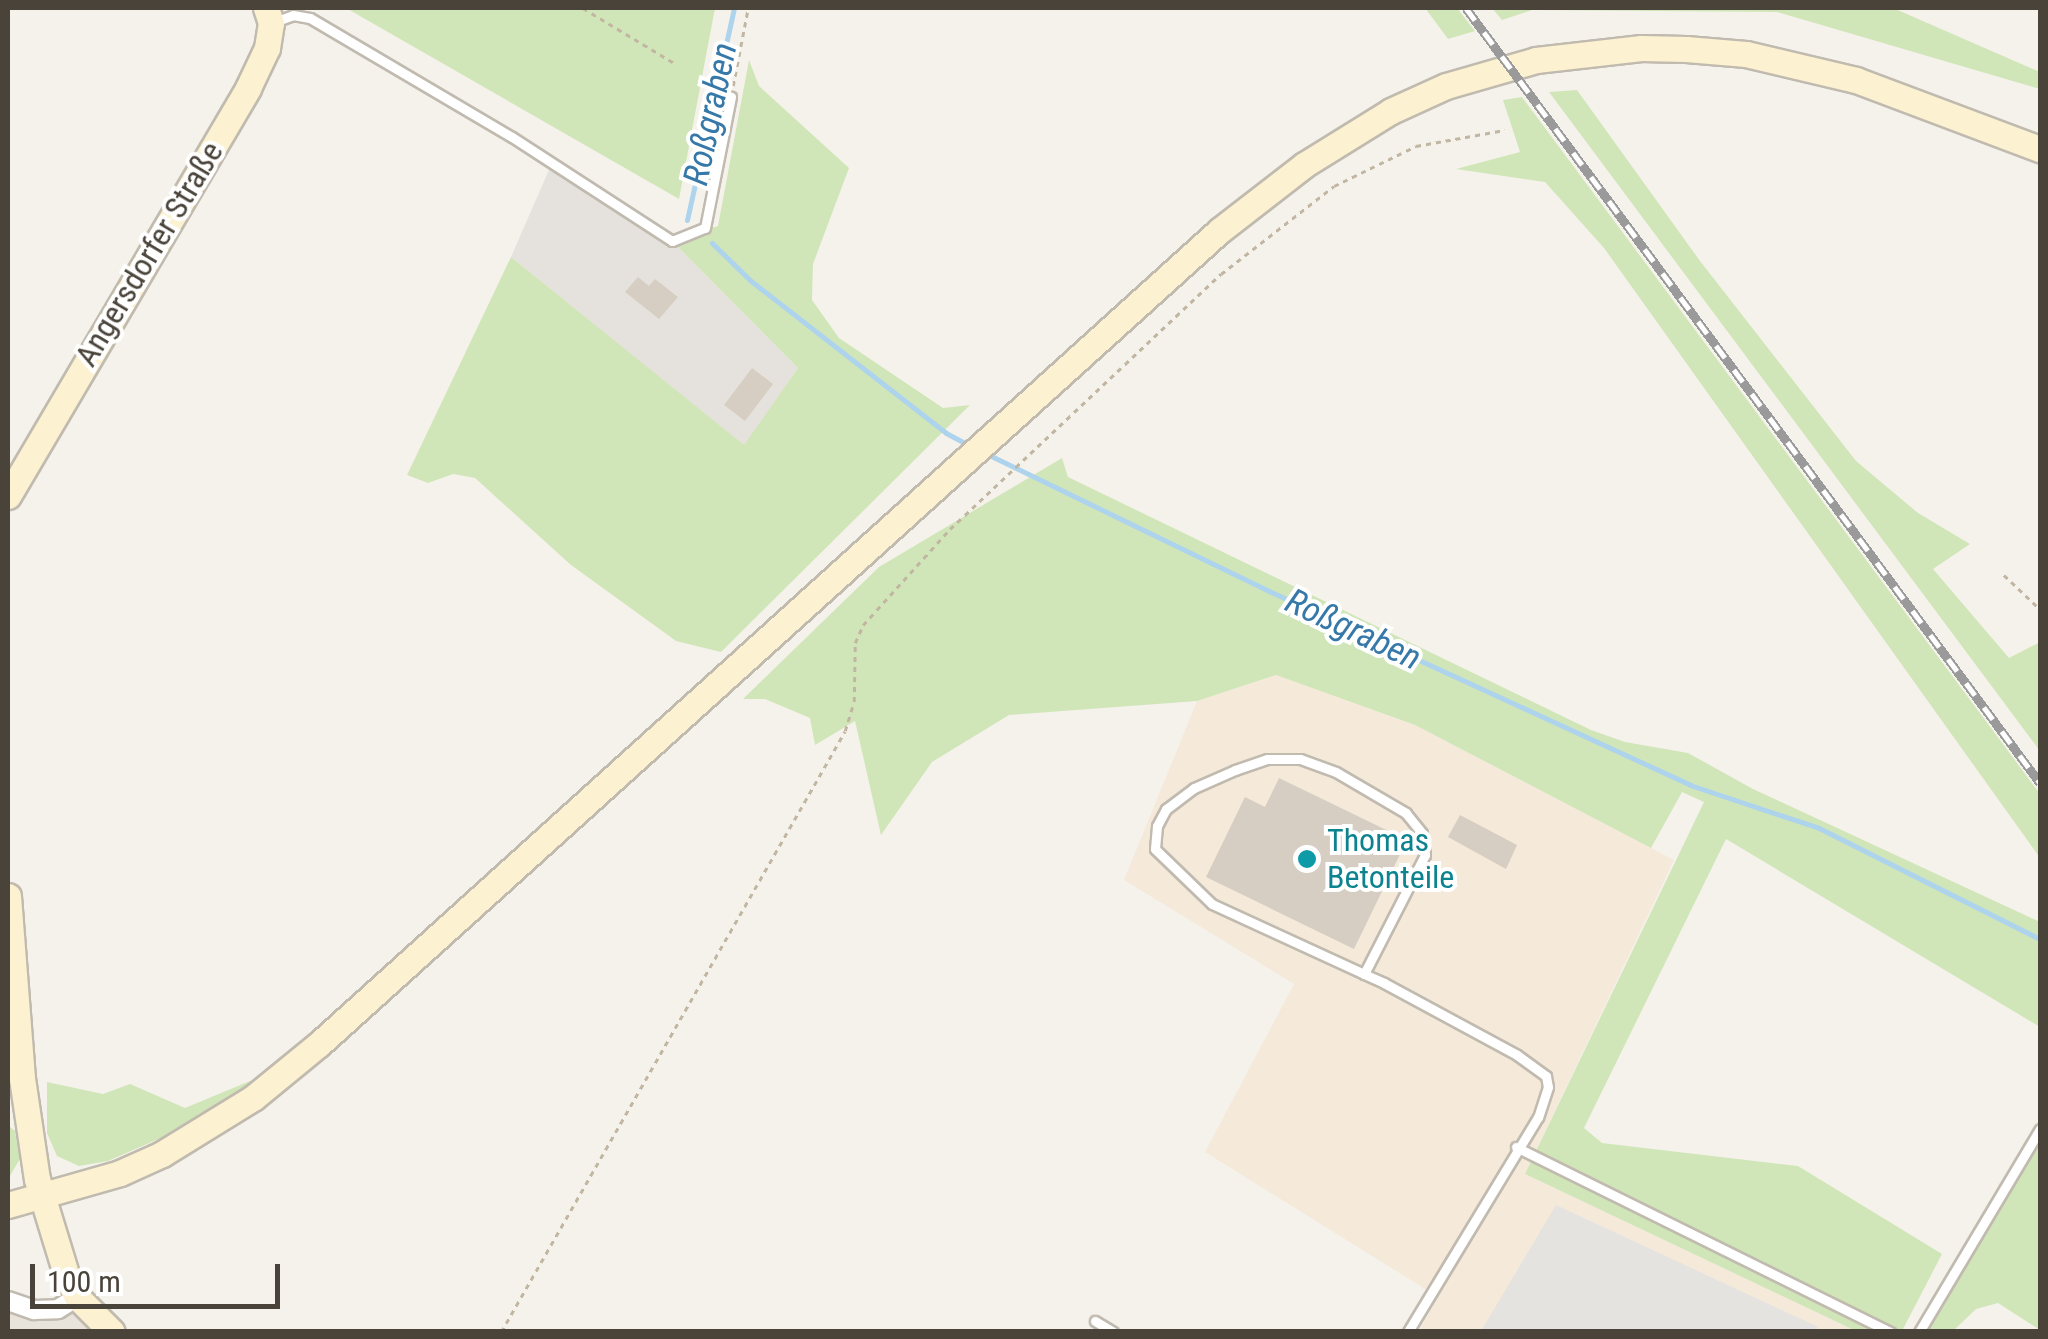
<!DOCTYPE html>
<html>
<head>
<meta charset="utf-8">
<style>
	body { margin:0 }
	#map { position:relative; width:2048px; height:1339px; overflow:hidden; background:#f5f2ec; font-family:"Roboto Condensed",sans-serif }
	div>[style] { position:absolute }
	.residential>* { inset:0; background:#e9e4db }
	.commercial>* { inset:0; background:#f5e9da }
	.industrial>* { inset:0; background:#e5e2dd }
	.green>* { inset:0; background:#d1e6b8 }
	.parking>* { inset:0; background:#e4e3e0 }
	.stream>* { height:5px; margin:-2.5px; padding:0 2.5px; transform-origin:2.5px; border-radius:2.5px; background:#add3ed }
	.building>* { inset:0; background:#d6cec2 }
	.path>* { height:2.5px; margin-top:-1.25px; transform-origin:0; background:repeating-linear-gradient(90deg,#c1b6a1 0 5px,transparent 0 10px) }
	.roads { filter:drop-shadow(2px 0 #c0baaf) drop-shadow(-2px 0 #c0baaf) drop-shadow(0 2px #c0baaf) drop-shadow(0 -2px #c0baaf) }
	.lane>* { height:9px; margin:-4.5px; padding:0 4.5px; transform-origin:4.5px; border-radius:4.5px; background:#fff }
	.street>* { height:18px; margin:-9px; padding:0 9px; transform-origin:9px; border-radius:9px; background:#fff }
	.secondary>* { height:25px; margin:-12.5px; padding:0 12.5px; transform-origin:12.5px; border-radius:12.5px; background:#fcf1d0 }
	.rail>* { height:9px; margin-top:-4.5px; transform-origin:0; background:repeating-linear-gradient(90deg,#fff 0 15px,#9a9a9a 0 30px); box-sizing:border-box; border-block:2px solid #9a9a9a }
	.dots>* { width:28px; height:28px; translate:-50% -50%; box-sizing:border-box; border:5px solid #fff; border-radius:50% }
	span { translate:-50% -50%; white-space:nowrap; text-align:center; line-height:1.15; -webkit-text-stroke:8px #fff; paint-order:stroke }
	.street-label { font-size:32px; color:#49433a }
	.culture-label { font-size:32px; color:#0d838f }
	.left { translate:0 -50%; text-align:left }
	.water-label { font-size:35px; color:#3678a8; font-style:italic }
	.frame { position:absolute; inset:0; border:10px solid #49433a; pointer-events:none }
	.scale { position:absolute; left:30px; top:1264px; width:250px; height:45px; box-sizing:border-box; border:5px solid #49433a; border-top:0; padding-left:12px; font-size:30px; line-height:35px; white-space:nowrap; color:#49433a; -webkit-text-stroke:8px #fff; paint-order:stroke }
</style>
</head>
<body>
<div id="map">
	<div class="residential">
		<i style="clip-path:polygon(77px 1297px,127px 1331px,8px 1332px,8px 1301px,34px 1310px)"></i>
	</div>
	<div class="commercial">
		<i style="clip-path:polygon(1276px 675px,1415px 725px,1674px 860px,1525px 1174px,1856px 1331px,1419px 1331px,1438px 1297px,1205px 1152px,1294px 984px,1124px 880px,1197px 701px)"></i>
	</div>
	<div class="industrial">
		<i style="clip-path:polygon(552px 163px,672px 241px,798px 368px,744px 446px,511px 257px)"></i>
	</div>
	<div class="green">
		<i style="clip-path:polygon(346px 8px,715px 8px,679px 199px)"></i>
		<i style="clip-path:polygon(1425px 8px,1457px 8px,1475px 31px,1448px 39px)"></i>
		<i style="clip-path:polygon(1492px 8px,1893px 8px,2040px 72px,2040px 89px,1777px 12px,1532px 10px,1502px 20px)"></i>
		<i style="clip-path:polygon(749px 60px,759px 86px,849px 168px,813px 264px,812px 300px,839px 338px,943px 408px,970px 405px,721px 652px,676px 641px,571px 565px,475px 478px,453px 474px,428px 483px,407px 475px,511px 257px,744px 445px,798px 368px,672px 241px,718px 226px)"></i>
		<i style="clip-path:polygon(1577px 90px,1700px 261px,1856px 461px,1918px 513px,1970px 544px,1933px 569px,2009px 658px,2040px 642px,2040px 751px,1549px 92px)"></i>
		<i style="clip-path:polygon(1522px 97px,2040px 794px,2040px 858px,1604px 248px,1545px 182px,1456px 169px,1520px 152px,1503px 100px)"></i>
		<i style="clip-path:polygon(1062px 458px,1068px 477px,1591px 730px,1625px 742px,1688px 753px,1753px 789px,2040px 922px,2040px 1027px,1726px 839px,1584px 1128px,1602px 1143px,1798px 1166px,1942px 1254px,1902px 1331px,1856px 1331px,1525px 1174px,1704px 802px,1682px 792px,1651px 848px,1415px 725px,1276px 675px,1197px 701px,1009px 715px,932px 762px,881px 835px,855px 721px,815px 745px,810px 718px,765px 699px,743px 699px,879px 567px)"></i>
		<i style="clip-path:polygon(250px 1081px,255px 1082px,179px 1130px,108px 1161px,79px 1166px,57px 1156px,47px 1133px,47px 1082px,103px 1094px,130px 1084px,185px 1108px)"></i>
		<i style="clip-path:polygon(8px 1125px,15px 1131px,20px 1159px,8px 1179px)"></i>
		<i style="clip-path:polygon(2040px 1129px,2040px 1330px,1998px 1303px,1976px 1309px,1953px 1331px,1919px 1332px)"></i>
	</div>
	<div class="parking">
		<i style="clip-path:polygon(1556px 1205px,1818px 1327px,1815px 1332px,1481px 1331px)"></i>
	</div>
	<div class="stream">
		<i style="left:687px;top:220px;width:217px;rotate:-77.5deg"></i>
		<i style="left:712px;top:243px;width:54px;rotate:44.3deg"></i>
		<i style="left:751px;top:281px;width:247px;rotate:37.9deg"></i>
		<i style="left:946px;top:433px;width:26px;rotate:28deg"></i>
		<i style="left:987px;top:454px;width:314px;rotate:25.9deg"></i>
		<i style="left:1269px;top:591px;width:464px;rotate:24.7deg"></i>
		<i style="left:1690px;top:785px;width:136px;rotate:18.4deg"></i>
		<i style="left:1819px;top:828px;width:247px;rotate:26.7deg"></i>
	</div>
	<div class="building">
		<i style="clip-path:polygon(638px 277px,649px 286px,655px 279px,678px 297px,659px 319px,625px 292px)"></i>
		<i style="clip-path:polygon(752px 368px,773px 384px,745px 421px,724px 405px)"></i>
		<i style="clip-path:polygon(1279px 778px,1407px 840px,1354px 949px,1206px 877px,1245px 797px,1265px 807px)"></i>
		<i style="clip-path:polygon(1460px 815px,1517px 845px,1506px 869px,1448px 837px)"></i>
	</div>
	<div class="path">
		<i style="left:583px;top:8px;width:109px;rotate:31.1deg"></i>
		<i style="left:733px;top:86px;width:79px;rotate:-79.1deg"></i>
		<i style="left:2004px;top:575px;width:50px;rotate:43.4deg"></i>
		<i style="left:501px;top:1332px;width:692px;rotate:-60.21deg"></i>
		<i style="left:845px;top:731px;width:30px;rotate:-73deg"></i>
		<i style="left:854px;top:702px;width:59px;rotate:-89deg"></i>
		<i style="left:855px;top:643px;width:20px;rotate:-66deg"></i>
		<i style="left:863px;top:625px;width:130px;rotate:-47.8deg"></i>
		<i style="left:950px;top:529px;width:372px;rotate:-43.3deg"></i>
		<i style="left:1221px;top:274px;width:143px;rotate:-37.9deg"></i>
		<i style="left:1334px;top:186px;width:91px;rotate:-26deg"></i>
		<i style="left:1416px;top:146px;width:90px;rotate:-10.2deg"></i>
	</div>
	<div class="roads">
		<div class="lane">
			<i style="left:274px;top:22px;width:20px;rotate:-20deg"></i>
			<i style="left:293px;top:15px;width:17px;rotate:10deg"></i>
			<i style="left:310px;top:18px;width:234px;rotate:30.5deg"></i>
			<i style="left:512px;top:137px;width:191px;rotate:33deg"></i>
			<i style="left:672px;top:241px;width:35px;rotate:-22deg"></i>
			<i style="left:705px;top:228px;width:134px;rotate:-78.8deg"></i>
			<i style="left:1364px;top:974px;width:134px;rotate:-62.9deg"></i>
			<i style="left:1425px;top:855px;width:22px;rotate:-98deg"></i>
			<i style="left:1422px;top:833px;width:26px;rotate:-129deg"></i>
			<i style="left:1406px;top:813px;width:81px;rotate:-149.6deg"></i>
			<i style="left:1336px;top:772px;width:38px;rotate:-160deg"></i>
			<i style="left:1300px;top:759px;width:33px;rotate:180deg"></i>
			<i style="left:1267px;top:759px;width:34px;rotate:161deg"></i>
			<i style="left:1235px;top:770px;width:45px;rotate:156.3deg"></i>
			<i style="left:1194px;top:788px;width:35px;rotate:143deg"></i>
			<i style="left:1166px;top:809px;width:19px;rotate:118deg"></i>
			<i style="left:1157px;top:826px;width:23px;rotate:95deg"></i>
			<i style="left:1155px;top:849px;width:79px;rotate:44deg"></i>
			<i style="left:1212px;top:904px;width:167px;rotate:24.7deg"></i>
			<i style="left:1364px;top:974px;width:22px;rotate:24deg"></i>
			<i style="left:1384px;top:983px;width:151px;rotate:28.4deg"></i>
			<i style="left:1517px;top:1055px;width:36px;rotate:36deg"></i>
			<i style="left:1546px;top:1076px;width:11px;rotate:80deg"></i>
			<i style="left:1548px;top:1087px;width:32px;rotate:108deg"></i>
			<i style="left:1538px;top:1117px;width:251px;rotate:121.2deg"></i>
			<i style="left:1516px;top:1147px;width:418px;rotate:26.3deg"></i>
			<i style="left:1095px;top:1321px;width:21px;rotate:31deg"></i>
			<i style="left:1919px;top:1332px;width:236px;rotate:-59.2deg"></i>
		</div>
		<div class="street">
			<i style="left:8px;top:1301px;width:28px;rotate:19deg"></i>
			<i style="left:34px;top:1310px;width:24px;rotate:-2deg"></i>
			<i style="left:58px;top:1309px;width:22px;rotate:-32deg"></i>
		</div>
		<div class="secondary">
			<i style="left:8px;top:496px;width:473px;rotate:-59.5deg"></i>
			<i style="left:248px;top:88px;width:44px;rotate:-64.6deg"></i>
			<i style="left:267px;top:48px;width:25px;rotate:-81deg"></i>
			<i style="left:271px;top:23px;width:16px;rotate:-108deg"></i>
			<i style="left:8px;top:896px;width:183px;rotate:85.6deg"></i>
			<i style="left:22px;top:1078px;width:102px;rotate:81.6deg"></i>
			<i style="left:37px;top:1179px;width:102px;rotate:73deg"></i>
			<i style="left:67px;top:1277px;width:22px;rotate:63deg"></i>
			<i style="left:77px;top:1297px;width:49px;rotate:45deg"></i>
			<i style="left:8px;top:1205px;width:116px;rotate:-15.9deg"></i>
			<i style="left:120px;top:1173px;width:46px;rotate:-24.3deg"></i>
			<i style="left:162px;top:1154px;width:107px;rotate:-31.6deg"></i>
			<i style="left:253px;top:1098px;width:85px;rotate:-39.3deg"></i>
			<i style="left:319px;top:1044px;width:1213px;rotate:-42.09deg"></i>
			<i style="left:1219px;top:231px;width:108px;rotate:-37.8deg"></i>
			<i style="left:1304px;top:165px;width:102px;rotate:-31.8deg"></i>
			<i style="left:1391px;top:111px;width:60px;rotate:-24.4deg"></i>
			<i style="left:1446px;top:86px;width:94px;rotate:-16.1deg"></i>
			<i style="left:1536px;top:60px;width:106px;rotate:-6.5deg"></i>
			<i style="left:1641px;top:48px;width:45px;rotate:1.3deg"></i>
			<i style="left:1686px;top:49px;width:60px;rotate:4.8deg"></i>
			<i style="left:1746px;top:54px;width:113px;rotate:13.3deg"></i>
			<i style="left:1856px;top:80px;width:197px;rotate:20.6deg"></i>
		</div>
	</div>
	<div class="rail">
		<i style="left:1466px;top:8px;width:964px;rotate:53.47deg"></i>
	</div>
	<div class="dots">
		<i style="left:1307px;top:859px;background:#0f9aa8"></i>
	</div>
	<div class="street-label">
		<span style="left:149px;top:254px;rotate:-59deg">Angersdorfer Straße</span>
	</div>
	<div class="culture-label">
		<span class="left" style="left:1327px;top:859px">Thomas<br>Betonteile</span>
	</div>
	<div class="water-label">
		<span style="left:711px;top:114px;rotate:-78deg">Roßgraben</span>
		<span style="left:1353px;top:630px;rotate:25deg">Roßgraben</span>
	</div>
	<div class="frame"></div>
	<div class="scale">100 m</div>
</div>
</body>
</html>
